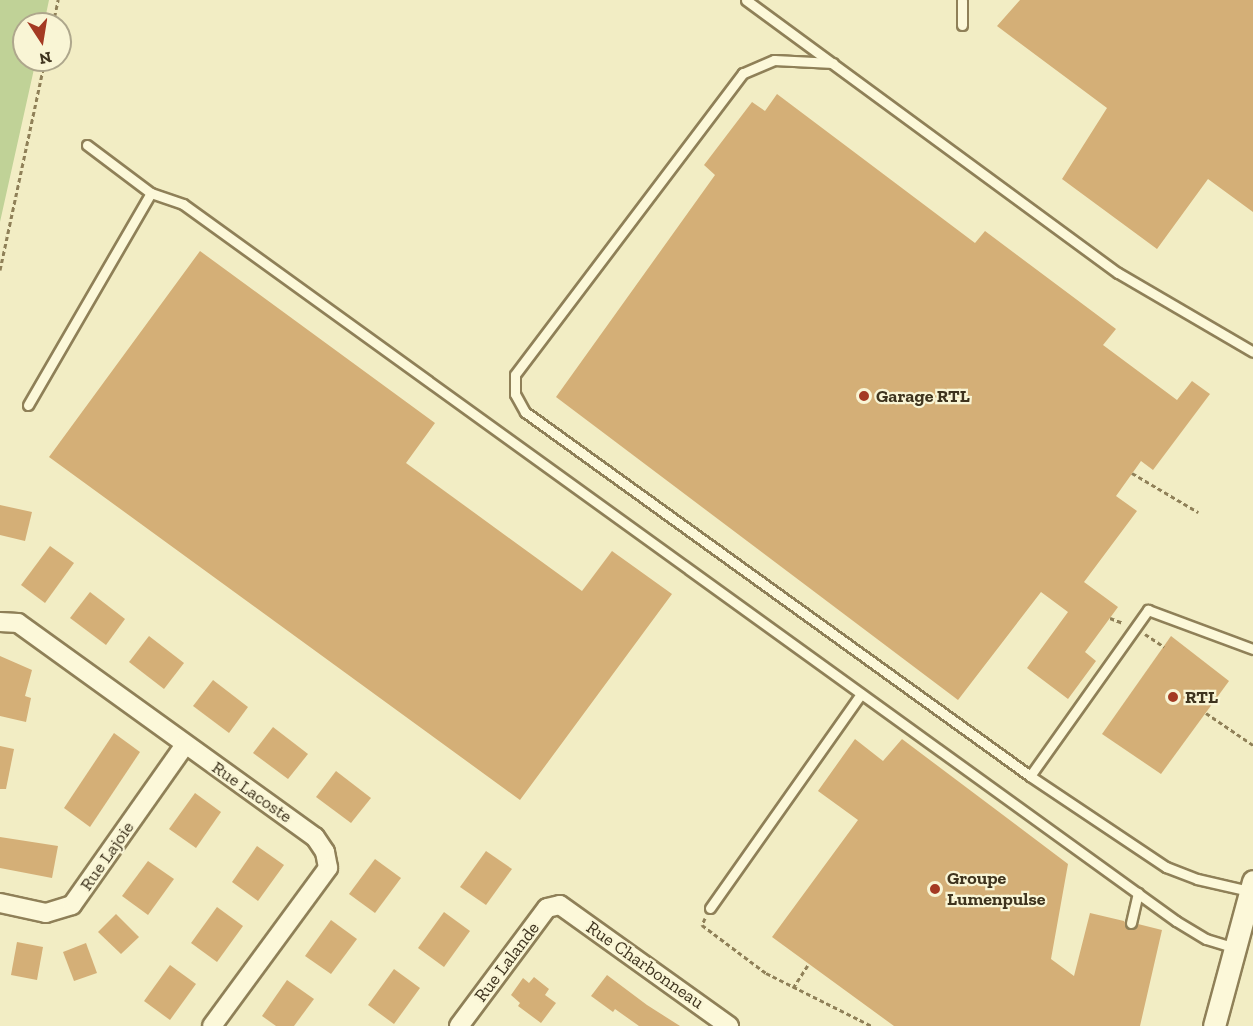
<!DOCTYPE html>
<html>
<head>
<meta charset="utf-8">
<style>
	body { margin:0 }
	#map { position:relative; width:1253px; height:1026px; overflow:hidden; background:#f2edc4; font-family:"Zilla Slab",serif }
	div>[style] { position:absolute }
	.green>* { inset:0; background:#c0d297 }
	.building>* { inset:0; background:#d4af77 }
	.path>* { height:3px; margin-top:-1.5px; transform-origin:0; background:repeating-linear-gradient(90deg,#8f8058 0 4.5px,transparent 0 7.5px) }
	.roads { filter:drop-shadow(2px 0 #8f8058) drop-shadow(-2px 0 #8f8058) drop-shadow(0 2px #8f8058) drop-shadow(0 -2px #8f8058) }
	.service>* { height:9px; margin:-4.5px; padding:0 4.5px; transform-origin:4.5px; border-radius:4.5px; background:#fcf8d9 }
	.minor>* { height:18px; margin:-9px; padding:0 9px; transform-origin:9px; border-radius:9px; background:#fcf8d9 }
	.tertiary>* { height:21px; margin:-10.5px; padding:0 10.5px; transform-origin:10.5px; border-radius:10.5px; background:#fcf8d9 }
	.dots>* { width:16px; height:16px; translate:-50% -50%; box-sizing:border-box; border:3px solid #f9f5d5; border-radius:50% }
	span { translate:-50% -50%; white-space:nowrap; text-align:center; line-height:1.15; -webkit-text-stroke:4.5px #f9f5d5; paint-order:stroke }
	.poi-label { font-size:18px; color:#3e331e; font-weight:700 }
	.left { translate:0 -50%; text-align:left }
	.street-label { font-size:18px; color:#3e331e }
	.north { position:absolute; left:12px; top:12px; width:60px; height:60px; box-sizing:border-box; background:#f9f5d5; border:2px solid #aea78c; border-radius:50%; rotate:168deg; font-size:16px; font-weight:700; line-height:24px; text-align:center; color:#3e331e }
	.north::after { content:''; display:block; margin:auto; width:21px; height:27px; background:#a43a23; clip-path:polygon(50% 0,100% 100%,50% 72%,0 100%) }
</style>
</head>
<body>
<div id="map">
	<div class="green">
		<i style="clip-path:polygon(0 0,49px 0,44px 24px,24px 24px,24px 60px,36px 60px,0 222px)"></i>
	</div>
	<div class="building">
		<i style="clip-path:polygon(1020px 0,1253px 0,1253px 212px,1208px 179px,1157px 249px,1062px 179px,1107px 108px,997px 26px)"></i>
		<i style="clip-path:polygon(777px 94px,975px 243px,985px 231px,1116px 329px,1103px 345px,1177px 400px,1192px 381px,1210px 394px,1153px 470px,1141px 461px,1116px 496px,1137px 511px,1084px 582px,1118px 607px,1085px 652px,1096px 661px,1068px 699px,1027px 668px,1068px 612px,1041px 592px,958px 700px,556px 397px,715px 175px,704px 165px,752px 102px,765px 111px)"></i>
		<i style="clip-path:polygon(200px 251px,435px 423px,406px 463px,582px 591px,612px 551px,672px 594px,520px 800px,49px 457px)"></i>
		<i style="clip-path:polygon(0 505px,32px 512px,25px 541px,0 535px)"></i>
		<i style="clip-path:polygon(50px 546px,74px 563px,45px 603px,21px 585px)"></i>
		<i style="clip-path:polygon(90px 592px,125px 619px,106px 645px,70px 618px)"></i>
		<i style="clip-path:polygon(149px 636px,184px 663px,164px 689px,129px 662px)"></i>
		<i style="clip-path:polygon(1171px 636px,1229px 681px,1161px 774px,1102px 734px)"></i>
		<i style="clip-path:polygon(0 656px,32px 670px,25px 696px,31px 698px,26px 722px,0 716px)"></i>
		<i style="clip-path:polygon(213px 680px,248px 707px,229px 733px,193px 706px)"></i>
		<i style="clip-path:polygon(273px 727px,308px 754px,288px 779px,253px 753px)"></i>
		<i style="clip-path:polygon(114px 733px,140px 752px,90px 827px,64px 808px)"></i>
		<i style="clip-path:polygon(855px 739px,883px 761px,902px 739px,1068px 864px,1051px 959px,1074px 976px,1090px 913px,1124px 921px,1129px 929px,1138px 924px,1162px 930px,1140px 1026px,894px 1026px,772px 937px,858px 820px,818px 791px)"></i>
		<i style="clip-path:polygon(0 746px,14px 749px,6px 789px,0 789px)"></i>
		<i style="clip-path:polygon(336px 771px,371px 798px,351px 823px,316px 797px)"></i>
		<i style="clip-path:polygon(195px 793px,221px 812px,196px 848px,169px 829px)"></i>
		<i style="clip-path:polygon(0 837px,58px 846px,52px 878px,0 868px)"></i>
		<i style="clip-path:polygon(257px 846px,284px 865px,258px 901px,232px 882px)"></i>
		<i style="clip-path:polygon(486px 851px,512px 869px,486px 905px,460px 887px)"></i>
		<i style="clip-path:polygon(375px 859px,401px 878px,375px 913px,349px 894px)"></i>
		<i style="clip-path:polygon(148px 861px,174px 879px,148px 915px,122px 896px)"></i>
		<i style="clip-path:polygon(217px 907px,243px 926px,217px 962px,191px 943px)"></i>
		<i style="clip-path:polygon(444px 912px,470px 931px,444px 967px,418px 948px)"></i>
		<i style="clip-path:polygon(116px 914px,139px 937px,121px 954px,98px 932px)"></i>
		<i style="clip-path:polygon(331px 920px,357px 939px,331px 974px,305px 956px)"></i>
		<i style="clip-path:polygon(17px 942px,43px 947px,37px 980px,11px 975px)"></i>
		<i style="clip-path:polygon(86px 943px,97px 973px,74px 981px,63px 952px)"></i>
		<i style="clip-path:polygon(170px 965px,196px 984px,170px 1020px,144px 1001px)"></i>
		<i style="clip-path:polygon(394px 969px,420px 988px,394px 1024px,368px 1005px)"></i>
		<i style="clip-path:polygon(607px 975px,647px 1005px,680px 1026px,639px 1026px,615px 1009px,613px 1012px,591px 996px)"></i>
		<i style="clip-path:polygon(534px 977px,549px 989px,545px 995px,556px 1003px,541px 1023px,518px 1006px,520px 1003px,511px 995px,523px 978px,529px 983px)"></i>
		<i style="clip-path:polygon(287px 980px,314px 999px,294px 1026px,276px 1026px,262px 1016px)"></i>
	</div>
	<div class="path">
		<i style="left:53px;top:24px;width:25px;rotate:-78deg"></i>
		<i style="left:0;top:270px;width:215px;rotate:-77.9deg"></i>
		<i style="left:1132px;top:473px;width:77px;rotate:30.6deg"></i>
		<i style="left:1110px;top:618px;width:14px;rotate:21deg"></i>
		<i style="left:1145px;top:634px;width:23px;rotate:34deg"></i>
		<i style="left:1206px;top:713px;width:57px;rotate:34.2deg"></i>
		<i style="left:705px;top:918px;width:8px;rotate:113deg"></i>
		<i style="left:702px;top:925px;width:80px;rotate:36.9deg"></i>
		<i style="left:766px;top:973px;width:119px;rotate:26.6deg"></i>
		<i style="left:793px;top:988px;width:27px;rotate:-57deg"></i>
	</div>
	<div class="roads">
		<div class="service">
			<i style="left:746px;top:0;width:461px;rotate:36.3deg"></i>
			<i style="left:1118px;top:273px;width:156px;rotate:30.3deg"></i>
			<i style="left:962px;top:0;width:25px;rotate:90deg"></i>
			<i style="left:833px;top:63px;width:59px;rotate:-177.1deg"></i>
			<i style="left:774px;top:60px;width:34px;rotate:157deg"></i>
			<i style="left:743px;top:73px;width:378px;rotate:127.1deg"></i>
			<i style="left:515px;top:375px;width:19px;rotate:90deg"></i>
			<i style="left:515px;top:394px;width:21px;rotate:61deg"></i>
			<i style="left:525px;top:412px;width:623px;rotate:35.78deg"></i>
			<i style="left:1030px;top:776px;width:164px;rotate:33.8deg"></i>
			<i style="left:1166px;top:867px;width:33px;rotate:21deg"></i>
			<i style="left:1197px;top:879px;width:53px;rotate:13deg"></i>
			<i style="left:87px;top:145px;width:80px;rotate:36.9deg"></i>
			<i style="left:28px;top:405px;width:245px;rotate:-59.9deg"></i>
			<i style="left:151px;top:193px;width:34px;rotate:19deg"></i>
			<i style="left:183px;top:204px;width:1225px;rotate:35.83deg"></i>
			<i style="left:1176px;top:921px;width:35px;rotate:31deg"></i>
			<i style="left:1206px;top:939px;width:30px;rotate:17deg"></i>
			<i style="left:1030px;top:776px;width:204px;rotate:-54.6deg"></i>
			<i style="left:1148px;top:610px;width:112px;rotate:20.4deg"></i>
			<i style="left:710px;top:908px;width:262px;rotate:-54.8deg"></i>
			<i style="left:1131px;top:923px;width:31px;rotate:-77deg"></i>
		</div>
		<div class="minor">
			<i style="left:0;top:622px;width:18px;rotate:3deg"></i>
			<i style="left:18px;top:623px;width:366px;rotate:35.8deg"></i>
			<i style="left:315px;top:837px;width:18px;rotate:56deg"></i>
			<i style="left:325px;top:852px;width:16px;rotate:79deg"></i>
			<i style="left:328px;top:868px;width:196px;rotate:126.3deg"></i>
			<i style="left:0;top:903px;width:47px;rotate:12.3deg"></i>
			<i style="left:46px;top:913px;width:27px;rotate:-17deg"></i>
			<i style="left:72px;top:905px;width:196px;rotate:-54.8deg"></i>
			<i style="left:459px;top:1026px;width:147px;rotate:-53.3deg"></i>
			<i style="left:547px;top:908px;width:13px;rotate:-13deg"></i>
			<i style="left:560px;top:905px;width:208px;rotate:35.6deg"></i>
		</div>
		<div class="tertiary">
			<i style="left:1214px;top:1026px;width:150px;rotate:-74.9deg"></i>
		</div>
	</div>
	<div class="dots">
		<i style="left:864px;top:396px;background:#a43a23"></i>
		<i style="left:1173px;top:697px;background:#a43a23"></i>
		<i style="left:935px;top:889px;background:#a43a23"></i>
	</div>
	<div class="poi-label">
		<span class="left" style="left:876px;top:396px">Garage RTL</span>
		<span class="left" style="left:1185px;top:697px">RTL</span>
		<span class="left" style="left:947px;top:889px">Groupe<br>Lumenpulse</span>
	</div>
	<div class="street-label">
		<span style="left:252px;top:792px;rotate:35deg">Rue Lacoste</span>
		<span style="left:107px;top:856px;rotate:-55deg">Rue Lajoie</span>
		<span style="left:507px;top:962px;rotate:-53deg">Rue Lalande</span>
		<span style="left:645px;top:965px;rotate:35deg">Rue Charbonneau</span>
	</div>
	<div class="north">N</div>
</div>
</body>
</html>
